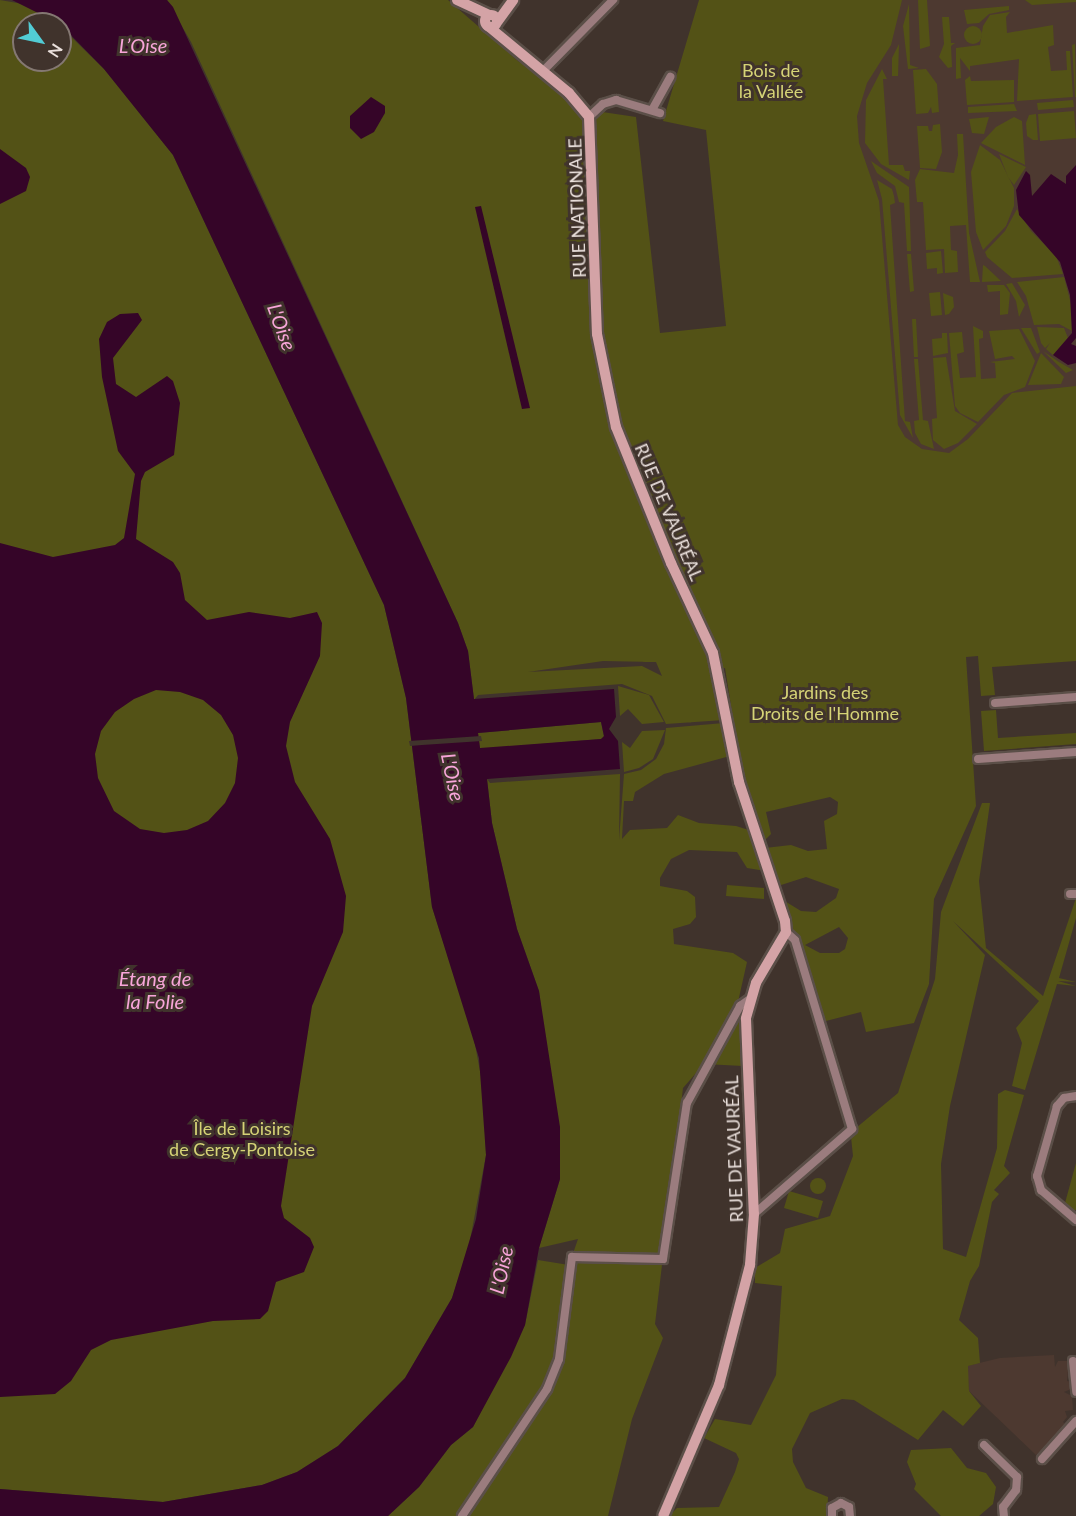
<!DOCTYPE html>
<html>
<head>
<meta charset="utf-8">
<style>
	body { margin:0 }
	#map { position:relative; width:1076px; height:1516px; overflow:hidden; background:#40332c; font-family:Lato,sans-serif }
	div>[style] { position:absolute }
	.built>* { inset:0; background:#4d3930 }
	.green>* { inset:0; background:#535216 }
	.round { border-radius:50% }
	.water>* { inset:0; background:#350528 }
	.pier>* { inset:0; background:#40332c }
	.roads { filter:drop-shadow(2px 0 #5b4f48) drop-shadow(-2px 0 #5b4f48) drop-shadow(0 2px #5b4f48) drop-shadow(0 -2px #5b4f48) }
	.street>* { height:8px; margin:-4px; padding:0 4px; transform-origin:4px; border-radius:4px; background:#9b7c7e }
	.secondary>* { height:10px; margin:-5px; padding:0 5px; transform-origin:5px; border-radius:5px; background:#d4a3a6 }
	.secondary>.ring { margin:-5px; padding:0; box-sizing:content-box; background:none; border:10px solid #d4a3a6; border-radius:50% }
	span { translate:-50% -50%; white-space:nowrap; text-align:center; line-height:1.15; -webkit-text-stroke:6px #40332c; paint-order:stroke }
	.park-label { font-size:18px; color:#d5d376 }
	.street-label { font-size:18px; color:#eae0dc }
	.water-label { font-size:20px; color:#f8a5d9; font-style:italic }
	.north { position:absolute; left:12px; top:12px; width:60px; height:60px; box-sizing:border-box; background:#40332c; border:2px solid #847872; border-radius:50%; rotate:123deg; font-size:16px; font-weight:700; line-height:24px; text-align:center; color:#eae0dc }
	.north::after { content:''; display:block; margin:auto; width:21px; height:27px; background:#52ccd5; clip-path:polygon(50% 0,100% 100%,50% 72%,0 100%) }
</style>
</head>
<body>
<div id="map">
	<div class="built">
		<i style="clip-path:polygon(898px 0,1076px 0,1076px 625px,929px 635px,849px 105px)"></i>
		<i style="clip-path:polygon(1054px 1355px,1055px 1367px,1058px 1361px,1069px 1361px,1067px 1381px,1071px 1382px,1071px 1389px,1064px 1392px,1072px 1396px,1073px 1410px,1065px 1411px,1067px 1417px,1063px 1422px,1067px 1426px,1036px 1455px,969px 1391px,967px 1366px,1000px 1358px)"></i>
	</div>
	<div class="green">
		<i style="clip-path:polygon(0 0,23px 4px,58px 24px,24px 24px,24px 60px,60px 60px,60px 26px,104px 69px,173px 155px,384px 605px,406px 698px,432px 907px,473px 1034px,483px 1087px,486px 1155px,468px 1251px,452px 1298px,405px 1378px,338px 1446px,297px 1472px,262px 1485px,163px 1502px,0 1489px)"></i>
		<i style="clip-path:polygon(evenodd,167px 0,448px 0,518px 61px,589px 110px,636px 117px,660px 333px,726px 326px,706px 130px,663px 121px,699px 0,902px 0,891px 45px,867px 83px,857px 116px,859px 143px,879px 201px,898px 425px,905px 437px,922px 449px,949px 453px,968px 439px,1012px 393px,1076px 386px,1076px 661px,992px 667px,995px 695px,981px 696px,978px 656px,966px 657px,976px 806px,934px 899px,929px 984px,914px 1023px,866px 1032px,861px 1012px,822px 1022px,783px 900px,801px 911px,816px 912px,836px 898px,839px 889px,806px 877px,778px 886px,765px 848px,791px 845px,808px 851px,827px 849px,824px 821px,837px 814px,838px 802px,830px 797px,766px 812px,771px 834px,763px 842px,743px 781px,725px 668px,711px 671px,724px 720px,666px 724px,652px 696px,622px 684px,478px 695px,474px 700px,468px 651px,458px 623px,191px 42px,167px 0,603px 661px,656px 662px,662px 676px,642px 666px,528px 672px,603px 661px,167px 0,839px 927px,848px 938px,845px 949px,839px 953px,820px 953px,805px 945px,839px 927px)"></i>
		<i style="clip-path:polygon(918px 0,927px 0,930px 46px,920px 49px)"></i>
		<i style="clip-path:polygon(1025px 0,1076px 0,1076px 2px,1032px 5px)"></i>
		<i style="clip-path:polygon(909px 4px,910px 65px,919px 68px,908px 69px,903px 26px)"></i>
		<i style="clip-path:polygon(1009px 6px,1009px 10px,989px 14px,979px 23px,967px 24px,964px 10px)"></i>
		<i style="clip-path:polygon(1010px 12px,1006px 17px,1007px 33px,1053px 25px,1054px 45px,1048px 47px,1051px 71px,1067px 70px,1066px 51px,1070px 51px,1073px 97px,1017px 101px,1019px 59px,970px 66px,970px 71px,960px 58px,961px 78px,956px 79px,956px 48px,980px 45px,983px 26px,990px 15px)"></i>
		<i style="clip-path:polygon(942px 17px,949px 17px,951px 43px,955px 43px,951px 46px,952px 67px,948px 68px,939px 57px,944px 44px)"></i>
		<i class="round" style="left:964px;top:26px;width:18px;height:18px"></i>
		<i style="clip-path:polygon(899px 44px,898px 76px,892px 76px,892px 58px)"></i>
		<i style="clip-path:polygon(1075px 44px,1076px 97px,1075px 97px,1072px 45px)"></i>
		<i style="clip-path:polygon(882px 69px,887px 79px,883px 79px,889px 165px,903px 165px,905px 171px,910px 171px,909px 180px,881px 164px,865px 143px,866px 100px)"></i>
		<i style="clip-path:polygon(926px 69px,937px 84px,939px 112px,932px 113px,931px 107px,928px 113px,916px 114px,913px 70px)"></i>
		<i style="clip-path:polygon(970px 76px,971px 81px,1014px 80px,1014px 102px,967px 105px,965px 80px)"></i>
		<i style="clip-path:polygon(1073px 100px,1074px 107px,1038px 110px,1037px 103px)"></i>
		<i style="clip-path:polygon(1014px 104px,1017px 111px,968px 113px,968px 107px)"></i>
		<i style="clip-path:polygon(1074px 111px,1076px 138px,1040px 141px,1038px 114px)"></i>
		<i style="clip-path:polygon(1036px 114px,1038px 140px,1033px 140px,1027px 136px,1026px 123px,1029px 115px)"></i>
		<i style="clip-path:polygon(989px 117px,984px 134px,972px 133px,969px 119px)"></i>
		<i style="clip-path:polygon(1014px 117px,1022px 121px,1025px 165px,981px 143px,996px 127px)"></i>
		<i style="clip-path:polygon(940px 124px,942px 152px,936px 169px,920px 168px,917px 126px,928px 126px,929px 131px,932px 131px,933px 125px)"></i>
		<i style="clip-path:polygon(957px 134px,963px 134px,969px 233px,980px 282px,970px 282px,966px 225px,950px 226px,951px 250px,957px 251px,958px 272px,945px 273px,944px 249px,926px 250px,923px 202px,917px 202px,915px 180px,920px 169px,954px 173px,958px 155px)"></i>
		<i style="clip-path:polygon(980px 145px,1000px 160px,1014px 188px,1014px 206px,1006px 226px,983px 250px,976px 232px,971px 172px)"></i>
		<i style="clip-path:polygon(999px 154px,1026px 167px,1014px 185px,1008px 177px)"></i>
		<i style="clip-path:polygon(871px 161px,909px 187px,911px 251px,907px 251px,904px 203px,899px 202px,895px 186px,877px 173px)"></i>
		<i style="clip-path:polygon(877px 180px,892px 189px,894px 196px,895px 203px,890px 205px,905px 421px,910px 422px,913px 438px,900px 415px,882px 199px)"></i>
		<i style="clip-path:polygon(1017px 209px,1031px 231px,1056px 256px,1063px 274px,1012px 278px,987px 257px,985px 252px,1005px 231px)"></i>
		<i style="clip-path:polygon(941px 251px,943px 273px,937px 274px,937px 268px,927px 269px,926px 253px)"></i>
		<i style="clip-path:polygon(907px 254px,911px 254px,914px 291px,910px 292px)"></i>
		<i style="clip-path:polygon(983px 265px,985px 266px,1001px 281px,982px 282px)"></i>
		<i style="clip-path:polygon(1064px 277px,1071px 304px,1072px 331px,1059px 324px,1034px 325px,1026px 296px,1017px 282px)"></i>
		<i style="clip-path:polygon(1012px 283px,1025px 305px,1019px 317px,1016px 301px,1006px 284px)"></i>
		<i style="clip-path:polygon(987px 285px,1004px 285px,1010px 293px,1008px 314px,1000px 315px,1000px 291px,988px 292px)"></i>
		<i style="clip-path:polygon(940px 292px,942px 315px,931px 316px,929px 293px)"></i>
		<i style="clip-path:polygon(943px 293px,953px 297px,954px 307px,949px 314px,945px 315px)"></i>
		<i style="clip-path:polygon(912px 319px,916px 319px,918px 357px,914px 357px)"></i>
		<i style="clip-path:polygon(973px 326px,983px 331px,983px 338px,979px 339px,981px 379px,996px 378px,995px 363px,990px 362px,1015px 359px,1012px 356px,995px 359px,989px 331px,1019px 329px,1035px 361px,1025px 387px,1004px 395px,978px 422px,960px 413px,955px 406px,949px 333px,962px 332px,964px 352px,957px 354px,960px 378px,976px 377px)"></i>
		<i style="clip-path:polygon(1037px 327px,1064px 328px,1068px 338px,1053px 355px,1046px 349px,1050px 343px,1045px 348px,1041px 343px)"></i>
		<i style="clip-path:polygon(1021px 328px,1031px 328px,1040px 352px,1037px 354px)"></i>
		<i style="clip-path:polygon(942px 333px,947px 333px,948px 353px,933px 356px,932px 339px,942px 338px)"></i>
		<i style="clip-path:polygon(1043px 351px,1059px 362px,1073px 370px,1066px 373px)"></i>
		<i style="clip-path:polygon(1041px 353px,1064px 377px,1061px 384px,1028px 385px)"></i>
		<i style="clip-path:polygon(946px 357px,955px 411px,977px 424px,958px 443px,944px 449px,933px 440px,932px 419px,937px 418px,933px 358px)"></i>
		<i style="clip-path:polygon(914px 359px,918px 359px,923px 420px,928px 421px,934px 449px,921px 444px,915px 433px,914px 421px,919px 420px)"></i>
		<i style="clip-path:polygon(618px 686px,649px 695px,664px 722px,642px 724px,628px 709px,620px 716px)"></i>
		<i style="clip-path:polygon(996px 710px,998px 738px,1076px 733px,1076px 744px,984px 751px,981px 711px)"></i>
		<i style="clip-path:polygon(601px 722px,604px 737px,601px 739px,480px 749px,478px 733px)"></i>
		<i style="clip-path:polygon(724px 723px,723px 734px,727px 737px,730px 756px,664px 774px,635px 792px,633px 801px,624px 801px,622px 839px,630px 830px,667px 828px,678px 815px,699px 823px,736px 826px,752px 831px,765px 871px,747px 868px,737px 852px,689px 850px,671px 859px,660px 878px,660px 886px,687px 891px,695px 897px,696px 917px,690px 924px,673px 929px,674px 944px,733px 953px,747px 962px,738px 1002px,743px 1066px,704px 1064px,683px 1088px,655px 1324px,663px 1338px,632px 1419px,608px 1516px,388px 1516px,419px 1487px,451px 1445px,473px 1427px,525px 1325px,538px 1260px,569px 1265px,578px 1239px,539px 1248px,560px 1179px,539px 991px,517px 929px,492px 823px,487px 779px,490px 783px,620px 774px,619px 840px,624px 774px,641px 770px,656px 759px,664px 744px,666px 728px)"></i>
		<i style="clip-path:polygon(665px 730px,653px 759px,639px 768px,624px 772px,622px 742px,630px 748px,642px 731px)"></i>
		<i style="clip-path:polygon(982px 803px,990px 803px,979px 881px,986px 948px,1043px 996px,1076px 898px,1076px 918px,1059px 978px,1076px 982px,1058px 981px,1076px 986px,1057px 984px,1025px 1090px,1012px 1086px,1022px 1043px,1016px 1028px,1039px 1001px,953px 921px,985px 955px,950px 1106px,941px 1164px,943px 1249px,966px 1257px,997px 1148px,998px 1094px,1005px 1090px,1024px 1095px,1004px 1166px,1010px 1173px,994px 1190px,999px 1194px,992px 1202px,979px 1266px,970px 1281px,959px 1320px,978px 1338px,980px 1363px,968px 1366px,969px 1391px,981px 1406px,963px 1426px,943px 1410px,918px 1440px,854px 1400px,842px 1399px,810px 1413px,792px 1449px,793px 1462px,806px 1488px,828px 1497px,827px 1516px,669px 1516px,677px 1508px,719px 1507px,735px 1472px,739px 1459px,736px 1453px,704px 1438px,715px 1419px,751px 1425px,776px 1375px,782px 1286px,755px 1283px,755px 1268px,780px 1253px,785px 1229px,830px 1216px,853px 1156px,851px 1137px,856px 1128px,898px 1093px,935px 979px,941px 912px)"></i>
		<i style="clip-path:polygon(727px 885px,764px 888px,764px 899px,726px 896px)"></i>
		<i style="clip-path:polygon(1076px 1163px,1076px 1210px,1073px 1210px,1065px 1203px)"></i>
		<i class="round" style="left:810px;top:1178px;width:16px;height:16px"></i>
		<i style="clip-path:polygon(789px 1191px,823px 1201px,818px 1218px,784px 1208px)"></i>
		<i style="clip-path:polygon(951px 1448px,967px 1468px,986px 1473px,996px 1487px,993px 1504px,979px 1516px,941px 1516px,914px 1489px,916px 1484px,907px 1462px,911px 1450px)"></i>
	</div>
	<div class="water">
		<i style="clip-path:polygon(evenodd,12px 0,167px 0,173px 7px,458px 623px,468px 651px,474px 699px,614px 689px,616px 717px,609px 729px,618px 741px,620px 769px,487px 779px,492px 823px,517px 929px,539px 991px,560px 1127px,560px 1179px,539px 1248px,525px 1325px,511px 1357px,473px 1427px,451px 1445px,419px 1487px,388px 1516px,0 1516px,0 1489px,163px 1502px,262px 1485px,297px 1472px,338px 1446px,405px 1378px,452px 1298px,476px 1219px,486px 1155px,479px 1058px,432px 907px,406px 698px,384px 605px,173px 155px,104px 69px,60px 24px,12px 0,601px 722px,604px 736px,601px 739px,480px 748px,478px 733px,601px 722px)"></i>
		<i style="clip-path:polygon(371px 97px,385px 106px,385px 113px,374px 132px,361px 139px,350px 128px,350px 116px)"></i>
		<i style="clip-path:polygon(0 149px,26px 168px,30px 177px,26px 191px,0 204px)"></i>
		<i style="clip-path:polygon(1076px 165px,1076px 338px,1071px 344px,1076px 346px,1076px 363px,1068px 365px,1053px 355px,1072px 333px,1070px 295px,1060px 262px,1019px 215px,1016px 190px,1026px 171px,1030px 175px,1032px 196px,1051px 174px,1066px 184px,1066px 176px)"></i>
		<i style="clip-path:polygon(481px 206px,530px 408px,522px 409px,475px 207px)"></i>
		<i style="clip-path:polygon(evenodd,120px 314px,138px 313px,142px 320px,113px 358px,116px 384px,136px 397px,167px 376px,173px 381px,180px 403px,174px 455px,145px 472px,141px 481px,136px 539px,173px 562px,180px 573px,185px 600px,207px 620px,249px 612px,290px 618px,317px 612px,322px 623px,320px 656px,290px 722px,286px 746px,295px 782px,330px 839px,346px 896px,343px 932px,312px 1006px,281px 1206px,284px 1218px,310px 1238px,314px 1247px,304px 1272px,276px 1282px,268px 1311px,260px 1319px,213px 1321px,111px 1340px,91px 1350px,71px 1381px,55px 1394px,0 1397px,0 543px,53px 557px,115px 545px,124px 538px,135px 474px,118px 451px,102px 377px,99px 339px,107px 322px,120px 314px,156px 690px,180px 692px,203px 700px,221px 715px,233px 735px,238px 758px,235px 783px,225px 803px,208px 821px,187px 830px,164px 833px,140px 829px,114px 811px,98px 778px,95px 754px,101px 731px,115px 712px,134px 699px,156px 690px)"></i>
	</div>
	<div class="pier">
		<i style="clip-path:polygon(481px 736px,482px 741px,422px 745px,410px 746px,409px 741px)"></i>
	</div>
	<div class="roads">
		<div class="street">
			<i style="left:543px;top:71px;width:100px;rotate:-45.4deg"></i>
			<i style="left:652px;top:110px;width:38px;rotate:-61deg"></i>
			<i style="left:589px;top:117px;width:19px;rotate:-43deg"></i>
			<i style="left:603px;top:104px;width:14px;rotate:-17deg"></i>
			<i style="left:616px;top:100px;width:46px;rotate:16.5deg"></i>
			<i style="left:995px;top:703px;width:81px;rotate:-4.2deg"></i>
			<i style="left:978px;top:759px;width:98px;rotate:-4.1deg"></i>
			<i style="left:1070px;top:894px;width:6px"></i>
			<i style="left:1076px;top:1096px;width:12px;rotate:171deg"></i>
			<i style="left:1064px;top:1098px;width:11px;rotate:131deg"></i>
			<i style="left:1057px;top:1106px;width:73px;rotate:105.9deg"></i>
			<i style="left:1037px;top:1176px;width:15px;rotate:74deg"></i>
			<i style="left:1041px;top:1190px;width:46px;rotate:40.6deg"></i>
			<i style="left:754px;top:1214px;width:130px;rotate:-40.9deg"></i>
			<i style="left:852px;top:1129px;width:197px;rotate:-106.8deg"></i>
			<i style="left:795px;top:940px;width:12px;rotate:-138deg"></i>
			<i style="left:1073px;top:1361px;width:31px;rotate:84deg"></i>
			<i style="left:984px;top:1445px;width:46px;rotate:44.1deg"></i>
			<i style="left:1017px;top:1477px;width:13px;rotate:94deg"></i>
			<i style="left:1016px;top:1490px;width:21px;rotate:127deg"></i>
			<i style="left:1003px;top:1507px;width:9px;rotate:84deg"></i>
			<i style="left:1042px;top:1459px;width:51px;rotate:-48.2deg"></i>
			<i style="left:462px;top:1516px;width:153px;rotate:-56.2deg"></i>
			<i style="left:547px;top:1389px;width:32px;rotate:-68deg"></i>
			<i style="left:559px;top:1359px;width:103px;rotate:-82.7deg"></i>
			<i style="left:572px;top:1257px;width:91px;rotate:1.3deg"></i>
			<i style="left:663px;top:1259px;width:158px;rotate:-81.3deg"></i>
			<i style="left:687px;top:1103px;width:111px;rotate:-61.3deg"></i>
			<i style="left:740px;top:1006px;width:12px;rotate:-35deg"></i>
			<i style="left:832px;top:1516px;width:8px;rotate:-90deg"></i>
			<i style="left:832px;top:1508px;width:10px;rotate:-29deg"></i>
			<i style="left:841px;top:1503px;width:9px;rotate:27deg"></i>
			<i style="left:849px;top:1507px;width:9px;rotate:84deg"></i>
		</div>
		<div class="secondary">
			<i style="left:457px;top:0;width:35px;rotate:25deg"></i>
			<i class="ring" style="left:485px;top:15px;width:2px;height:2px"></i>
			<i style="left:498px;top:21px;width:26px;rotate:-54deg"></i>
			<i style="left:488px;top:26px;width:105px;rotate:39.6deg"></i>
			<i style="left:569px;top:93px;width:31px;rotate:50deg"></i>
			<i style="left:589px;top:117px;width:217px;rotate:87.9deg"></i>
			<i style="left:597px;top:334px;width:95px;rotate:78.5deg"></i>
			<i style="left:616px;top:427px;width:147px;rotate:68deg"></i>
			<i style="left:671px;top:563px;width:99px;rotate:65deg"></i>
			<i style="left:713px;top:653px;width:132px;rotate:78.6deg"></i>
			<i style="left:739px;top:782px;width:146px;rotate:71.7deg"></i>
			<i style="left:785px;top:921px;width:11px;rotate:85deg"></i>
			<i style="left:786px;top:932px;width:59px;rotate:120.5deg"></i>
			<i style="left:756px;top:983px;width:37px;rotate:106deg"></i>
			<i style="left:746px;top:1019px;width:195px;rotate:87.7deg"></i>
			<i style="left:754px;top:1214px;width:51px;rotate:94.5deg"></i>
			<i style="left:750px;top:1265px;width:124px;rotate:104.5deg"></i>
			<i style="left:719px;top:1385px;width:142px;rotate:113.1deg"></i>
		</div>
	</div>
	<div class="park-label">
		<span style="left:771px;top:81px">Bois de<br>la Vallée</span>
		<span style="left:825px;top:703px">Jardins des<br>Droits de l'Homme</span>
		<span style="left:242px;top:1139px">Île de Loisirs<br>de Cergy-Pontoise</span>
	</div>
	<div class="street-label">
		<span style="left:577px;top:208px;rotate:-92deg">RUE NATIONALE</span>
		<span style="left:669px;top:512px;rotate:67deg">RUE DE VAURÉAL</span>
		<span style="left:734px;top:1149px;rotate:-92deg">RUE DE VAURÉAL</span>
	</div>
	<div class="water-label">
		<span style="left:143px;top:45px">L’Oise</span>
		<span style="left:282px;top:327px;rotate:70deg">L'Oise</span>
		<span style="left:453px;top:777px;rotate:78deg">L'Oise</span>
		<span style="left:155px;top:990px">Étang de<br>la Folie</span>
		<span style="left:501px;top:1270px;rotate:-78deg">L'Oise</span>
	</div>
	<div class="north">N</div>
</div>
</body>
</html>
